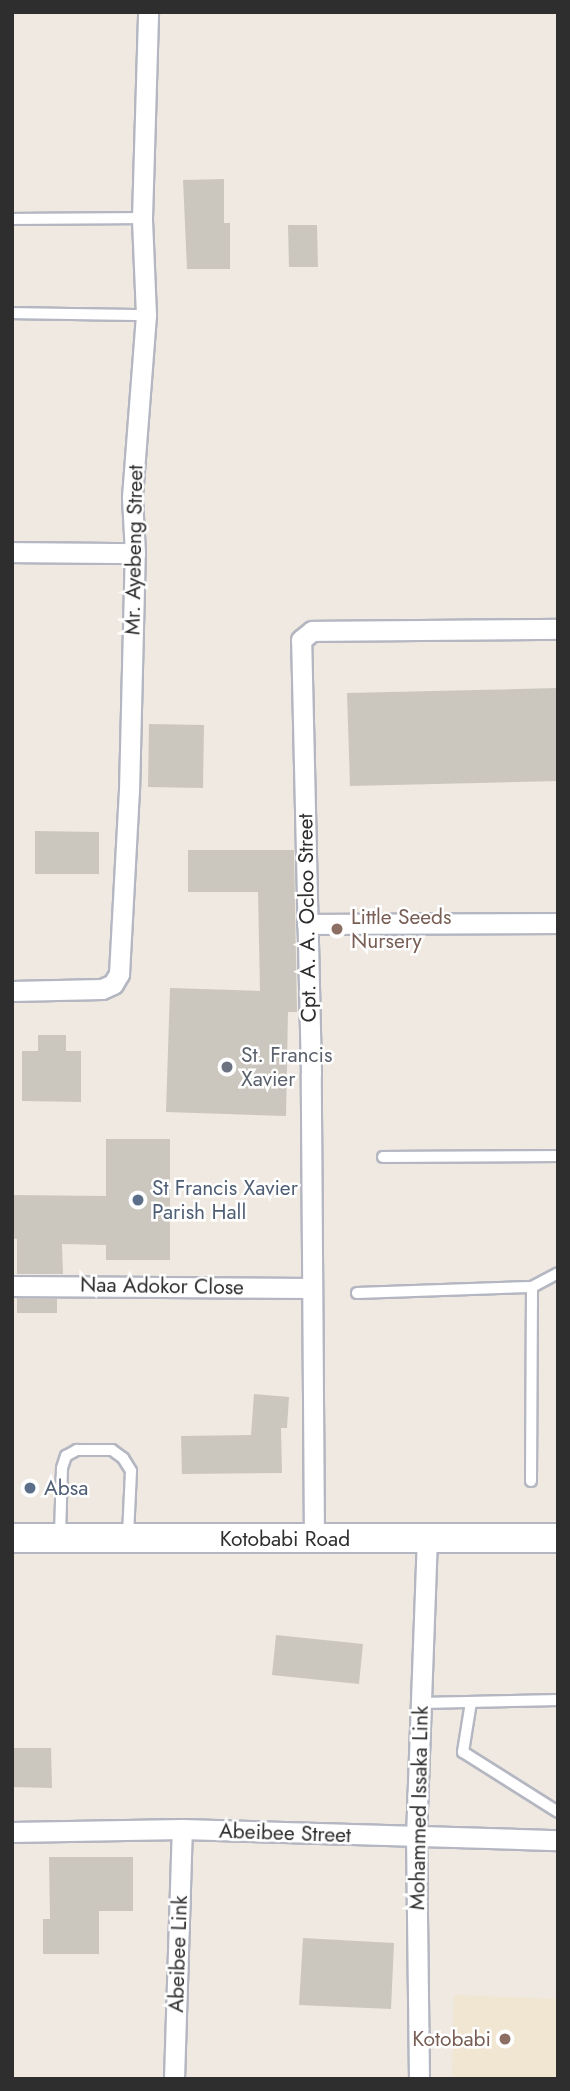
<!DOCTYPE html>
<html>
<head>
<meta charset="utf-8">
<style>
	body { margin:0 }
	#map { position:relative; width:570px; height:2091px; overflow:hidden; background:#efe9e1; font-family:Jost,sans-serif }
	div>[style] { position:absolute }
	.education>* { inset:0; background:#f0e6d1 }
	.building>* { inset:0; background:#cbc7bf }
	.roads { filter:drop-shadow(2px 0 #b4b7c1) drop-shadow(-2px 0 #b4b7c1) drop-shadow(0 2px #b4b7c1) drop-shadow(0 -2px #b4b7c1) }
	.lane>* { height:10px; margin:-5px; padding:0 5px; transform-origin:5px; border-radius:5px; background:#fff }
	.street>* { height:19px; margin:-9.5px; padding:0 9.5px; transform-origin:9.5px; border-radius:9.5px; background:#fff }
	.secondary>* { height:28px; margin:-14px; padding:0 14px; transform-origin:14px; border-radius:14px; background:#fff }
	.dots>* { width:19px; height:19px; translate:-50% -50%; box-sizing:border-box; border:4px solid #fff; border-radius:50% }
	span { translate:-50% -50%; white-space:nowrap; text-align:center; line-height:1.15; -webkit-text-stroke:5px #fff; paint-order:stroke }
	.street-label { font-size:21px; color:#2e2e2e }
	.education-label { font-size:21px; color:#785e54 }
	.left { translate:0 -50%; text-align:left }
	.right { translate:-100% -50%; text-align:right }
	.worship-label { font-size:21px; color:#5b616d }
	.service-label { font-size:21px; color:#4e5e75 }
	.frame { position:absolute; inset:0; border:14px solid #2e2e2e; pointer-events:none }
</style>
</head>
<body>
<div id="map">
	<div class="education">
		<i style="clip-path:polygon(454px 1995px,558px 1999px,558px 2079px,452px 2079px)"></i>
	</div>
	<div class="building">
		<i style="clip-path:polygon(224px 179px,224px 223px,230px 223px,230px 269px,187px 269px,183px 180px)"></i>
		<i style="clip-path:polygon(288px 225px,317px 225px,318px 267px,289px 267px)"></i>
		<i style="clip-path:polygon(558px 688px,558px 781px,350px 786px,347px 693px)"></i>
		<i style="clip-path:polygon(149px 724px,204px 725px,203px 788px,148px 787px)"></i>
		<i style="clip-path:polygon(35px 831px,99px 832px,99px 874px,35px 874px)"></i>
		<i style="clip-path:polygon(188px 850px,294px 850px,297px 1012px,288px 1012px,286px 1116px,166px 1112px,170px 988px,260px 991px,258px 892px,188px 892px)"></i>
		<i style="clip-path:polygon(38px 1035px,66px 1035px,66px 1051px,81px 1051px,81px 1102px,22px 1101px,22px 1051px,38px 1051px)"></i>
		<i style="clip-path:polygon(106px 1139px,170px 1139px,170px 1260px,106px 1260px,106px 1245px,62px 1244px,63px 1274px,17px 1274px,17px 1239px,12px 1238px,12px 1195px,106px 1196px)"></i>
		<i style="clip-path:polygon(17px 1298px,57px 1299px,57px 1313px,17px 1313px)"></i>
		<i style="clip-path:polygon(254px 1394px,289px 1397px,287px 1428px,281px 1428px,282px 1473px,182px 1474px,181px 1436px,251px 1435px)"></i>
		<i style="clip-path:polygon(276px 1635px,363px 1644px,359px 1684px,272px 1675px)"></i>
		<i style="clip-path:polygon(12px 1748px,51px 1748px,52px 1788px,12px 1787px)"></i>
		<i style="clip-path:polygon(49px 1857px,133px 1857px,133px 1911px,99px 1911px,99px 1954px,43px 1954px,43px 1919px,50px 1919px)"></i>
		<i style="clip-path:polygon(303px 1938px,394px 1943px,391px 2009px,299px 2005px)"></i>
	</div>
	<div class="roads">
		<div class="lane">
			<i style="left:12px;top:219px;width:130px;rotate:-0.4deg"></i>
			<i style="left:12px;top:313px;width:134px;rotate:0.9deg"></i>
			<i style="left:383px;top:1157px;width:175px;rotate:-0.3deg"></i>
			<i style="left:357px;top:1293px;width:175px;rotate:-2deg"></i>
			<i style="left:532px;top:1287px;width:30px;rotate:-28deg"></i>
			<i style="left:531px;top:1481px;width:194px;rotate:-89.7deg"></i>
			<i style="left:60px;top:1535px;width:67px;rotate:-88.3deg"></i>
			<i style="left:62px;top:1468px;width:13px;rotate:-72deg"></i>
			<i style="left:66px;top:1456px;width:13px;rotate:-29deg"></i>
			<i style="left:77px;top:1450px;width:35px"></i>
			<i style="left:112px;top:1450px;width:14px;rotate:36deg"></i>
			<i style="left:123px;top:1458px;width:15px;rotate:58deg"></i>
			<i style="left:131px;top:1471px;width:64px;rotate:92.7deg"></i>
			<i style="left:471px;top:1702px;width:51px;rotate:99.1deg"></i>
			<i style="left:463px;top:1752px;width:112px;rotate:32.3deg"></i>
			<i style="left:421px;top:1703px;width:137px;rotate:-1.3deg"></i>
		</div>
		<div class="street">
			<i style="left:12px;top:552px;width:123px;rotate:0.5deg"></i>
			<i style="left:307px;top:924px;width:251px;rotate:-0.2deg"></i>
			<i style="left:12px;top:991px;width:90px;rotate:-1.3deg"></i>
			<i style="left:102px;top:989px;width:12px;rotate:-24deg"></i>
			<i style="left:113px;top:984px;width:12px;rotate:-59deg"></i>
			<i style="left:119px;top:974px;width:183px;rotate:-86.9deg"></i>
			<i style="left:129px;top:791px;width:238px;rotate:-88.6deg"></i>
			<i style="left:135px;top:553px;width:56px;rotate:-93.1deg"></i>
			<i style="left:132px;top:497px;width:183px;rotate:-85.6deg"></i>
			<i style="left:146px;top:315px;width:97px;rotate:-92.4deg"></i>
			<i style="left:142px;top:218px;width:206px;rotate:-88.3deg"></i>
			<i style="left:12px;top:1286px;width:299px;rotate:0.4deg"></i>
			<i style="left:314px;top:1540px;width:466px;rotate:-90.4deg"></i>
			<i style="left:311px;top:1074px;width:434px;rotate:-91.3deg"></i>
			<i style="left:301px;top:640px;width:14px;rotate:-39deg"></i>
			<i style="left:312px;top:631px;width:246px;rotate:-0.5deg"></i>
			<i style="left:12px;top:1832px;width:170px;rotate:-1deg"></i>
			<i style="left:182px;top:1829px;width:376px;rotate:1.7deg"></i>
			<i style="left:174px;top:2079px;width:250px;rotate:-88.2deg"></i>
			<i style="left:419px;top:2079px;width:242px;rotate:-90.7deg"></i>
			<i style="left:416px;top:1837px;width:299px;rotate:-87.9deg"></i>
		</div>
		<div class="secondary">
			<i style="left:12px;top:1538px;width:546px"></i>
		</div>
	</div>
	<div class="dots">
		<i style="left:337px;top:929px;background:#8d6e63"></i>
		<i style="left:227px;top:1067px;background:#6b7280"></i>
		<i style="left:138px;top:1200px;background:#5c6f8a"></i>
		<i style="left:30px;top:1488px;background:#5c6f8a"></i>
		<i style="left:505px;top:2039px;background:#8d6e63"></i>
	</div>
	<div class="street-label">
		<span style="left:134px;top:550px;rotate:-89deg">Mr. Ayebeng Street</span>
		<span style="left:307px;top:918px;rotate:-91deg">Cpt. A. A. Ocloo Street</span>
		<span style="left:162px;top:1286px;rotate:1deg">Naa Adokor Close</span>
		<span style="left:285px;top:1539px">Kotobabi Road</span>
		<span style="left:419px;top:1808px;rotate:-89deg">Mohammed Issaka Link</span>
		<span style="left:285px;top:1833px;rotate:2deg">Abeibee Street</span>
		<span style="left:178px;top:1954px;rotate:-88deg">Abeibee Link</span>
	</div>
	<div class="education-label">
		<span class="left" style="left:351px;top:929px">Little Seeds<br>Nursery</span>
		<span class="right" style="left:491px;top:2039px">Kotobabi</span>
	</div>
	<div class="worship-label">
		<span class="left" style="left:241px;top:1067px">St. Francis<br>Xavier</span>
	</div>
	<div class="service-label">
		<span class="left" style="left:152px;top:1200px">St Francis Xavier<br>Parish Hall</span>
		<span class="left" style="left:44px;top:1488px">Absa</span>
	</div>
	<div class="frame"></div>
</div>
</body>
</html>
